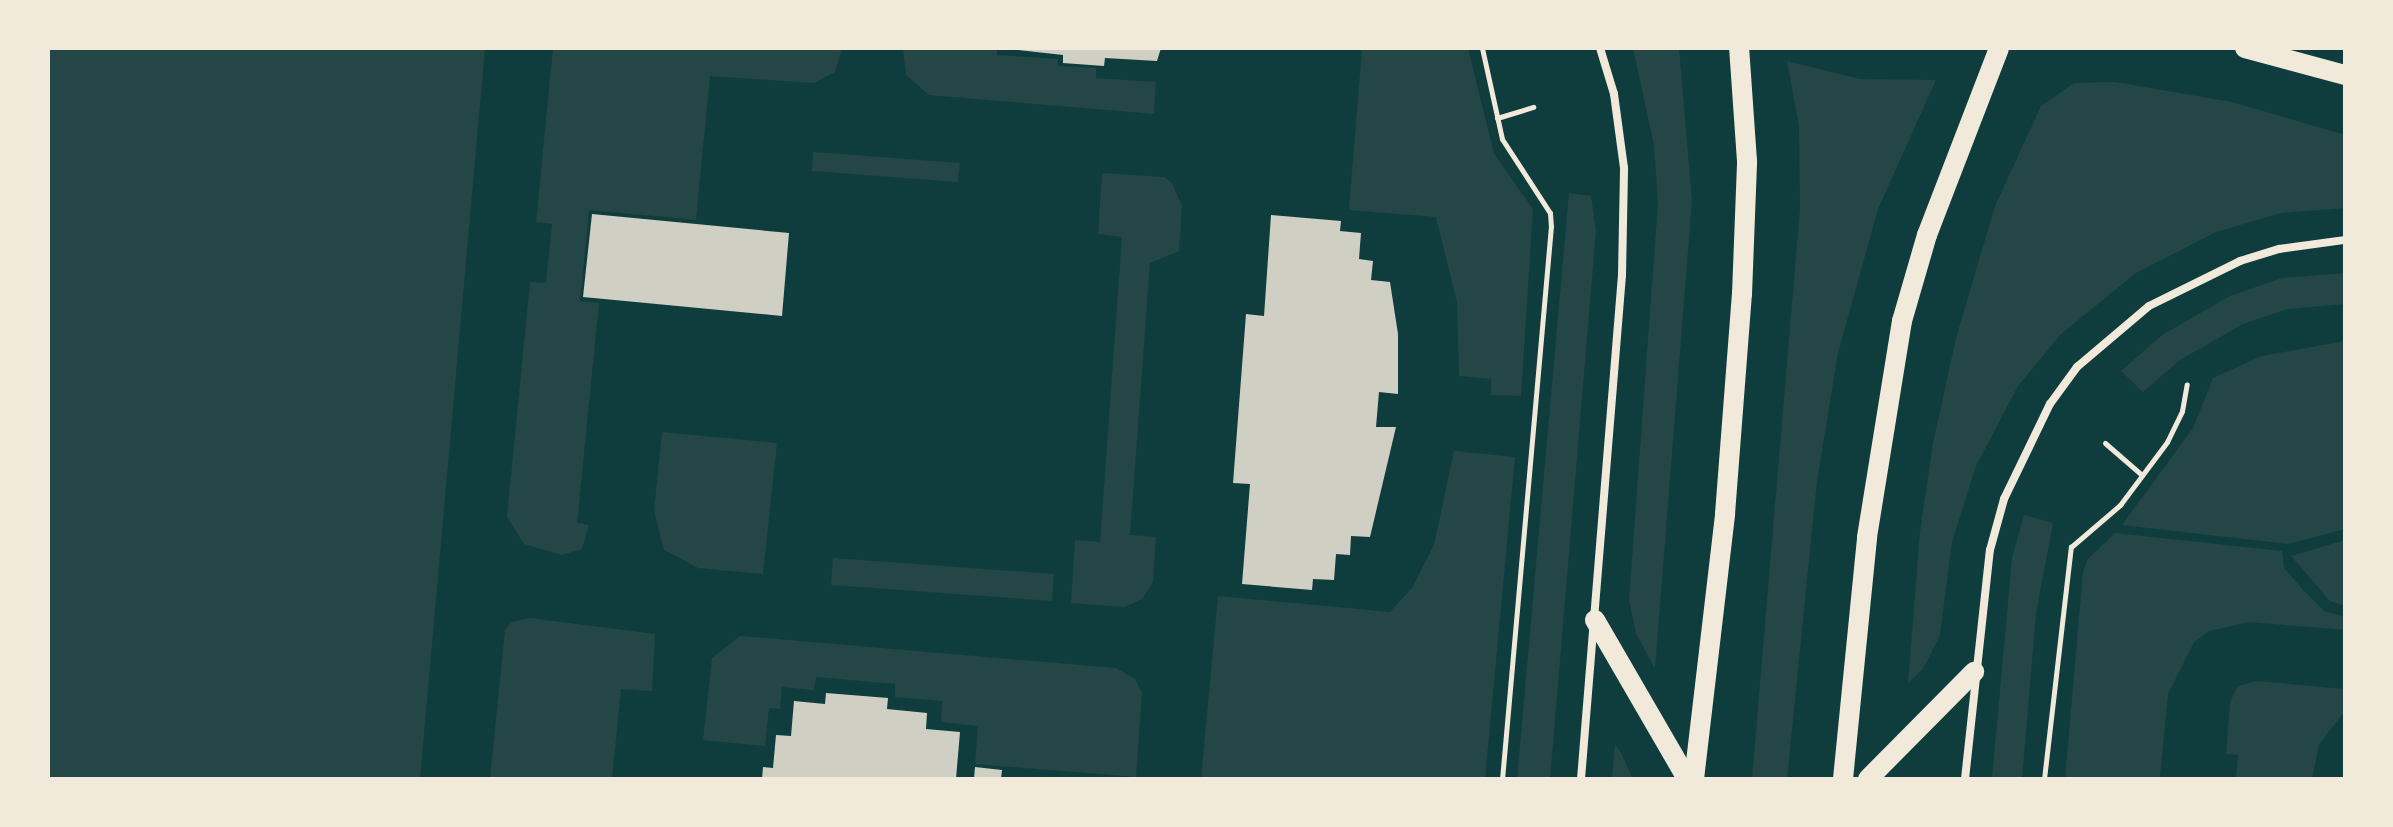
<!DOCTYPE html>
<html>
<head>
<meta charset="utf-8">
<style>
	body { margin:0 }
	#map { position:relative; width:2393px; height:827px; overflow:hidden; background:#0f3d3e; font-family:Raleway,sans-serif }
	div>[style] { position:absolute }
	.green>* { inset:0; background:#244646 }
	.building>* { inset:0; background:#cfcfc3 }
	.path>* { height:5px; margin:-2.5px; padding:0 2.5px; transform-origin:2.5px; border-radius:2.5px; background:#f1e9da }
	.minor>* { height:8px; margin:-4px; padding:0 4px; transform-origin:4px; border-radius:4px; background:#f1e9da }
	.primary>* { height:20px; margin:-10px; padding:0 10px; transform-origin:10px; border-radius:10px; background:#f1e9da }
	span { translate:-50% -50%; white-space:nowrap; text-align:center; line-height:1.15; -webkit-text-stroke:7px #f1e9da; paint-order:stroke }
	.frame { position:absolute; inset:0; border:50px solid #f1e9da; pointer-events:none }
</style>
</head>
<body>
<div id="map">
	<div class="green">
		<i style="clip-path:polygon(48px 48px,485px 48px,420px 779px,48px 779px)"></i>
		<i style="clip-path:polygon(553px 48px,842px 48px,835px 72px,814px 83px,710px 76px,696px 220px,589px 210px,580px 301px,599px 303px,577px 523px,589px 525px,582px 549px,562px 555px,524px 544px,507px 517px,530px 282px,546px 283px,552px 224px,536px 222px)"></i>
		<i style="clip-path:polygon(903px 48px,997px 48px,997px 55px,1058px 59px,1058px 66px,1096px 68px,1096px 78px,1156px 82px,1154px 114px,929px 95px,906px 75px)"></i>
		<i style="clip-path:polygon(1362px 48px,1468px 48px,1494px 154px,1533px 209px,1521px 396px,1491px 395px,1491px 379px,1459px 376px,1457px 302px,1436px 217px,1349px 210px)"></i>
		<i style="clip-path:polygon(1633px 48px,1679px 48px,1692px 200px,1655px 669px,1636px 633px,1629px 600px,1658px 203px,1654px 145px)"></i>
		<i style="clip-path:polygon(1787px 61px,1860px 79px,1936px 80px,1878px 209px,1838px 353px,1817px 481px,1787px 779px,1752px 779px,1800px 209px,1799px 126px)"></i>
		<i style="clip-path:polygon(2115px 82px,2232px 102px,2345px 135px,2345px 208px,2281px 213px,2216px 232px,2136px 273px,2061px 334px,2018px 386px,1976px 466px,1952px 542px,1940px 635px,1923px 669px,1908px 683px,1920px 532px,1933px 443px,1956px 338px,1995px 206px,2041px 106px,2074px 83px)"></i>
		<i style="clip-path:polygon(813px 152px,960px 163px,958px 182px,812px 171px)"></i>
		<i style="clip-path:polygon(1102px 173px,1164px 177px,1172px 183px,1182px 206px,1179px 251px,1150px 263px,1130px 535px,1156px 537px,1153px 582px,1142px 599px,1125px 607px,1071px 603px,1075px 540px,1100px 542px,1122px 237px,1098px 234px)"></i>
		<i style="clip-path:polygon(1569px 193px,1591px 196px,1596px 231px,1550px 779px,1517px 779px)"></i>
		<i style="clip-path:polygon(2345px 273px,2345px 304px,2288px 309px,2243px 324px,2180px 360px,2143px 392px,2121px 371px,2162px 335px,2230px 296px,2282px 278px)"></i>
		<i style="clip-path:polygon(2345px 341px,2345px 529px,2288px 544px,2122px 525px,2193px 428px,2213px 378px,2262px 356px)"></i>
		<i style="clip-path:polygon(662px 432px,777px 443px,763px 574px,698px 568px,664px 550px,654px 511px)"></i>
		<i style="clip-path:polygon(1454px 451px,1515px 457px,1485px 779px,1201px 779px,1218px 596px,1390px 612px,1412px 588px,1434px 545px)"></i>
		<i style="clip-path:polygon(2024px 515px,2053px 523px,2036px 613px,2022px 779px,1992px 779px,2012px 558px)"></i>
		<i style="clip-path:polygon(2115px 533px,2282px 551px,2284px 568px,2305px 592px,2324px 611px,2345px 617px,2345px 630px,2249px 622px,2209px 631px,2194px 642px,2168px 694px,2160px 777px,2181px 779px,2065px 779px,2083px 572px,2088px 559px)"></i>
		<i style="clip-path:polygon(2345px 540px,2345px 606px,2330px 601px,2291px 556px)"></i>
		<i style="clip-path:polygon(833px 558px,1054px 574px,1052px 601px,831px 585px)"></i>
		<i style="clip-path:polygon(530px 618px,655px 634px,652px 691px,621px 689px,612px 779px,490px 779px,505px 630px,512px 622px)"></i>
		<i style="clip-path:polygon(740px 636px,1116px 668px,1135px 679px,1142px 693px,1136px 777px,975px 764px,978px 726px,941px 722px,942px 701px,895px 697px,895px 684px,816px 677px,814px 690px,782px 687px,780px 709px,769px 708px,765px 746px,703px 740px,712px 658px)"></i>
		<i style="clip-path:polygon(2257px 681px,2345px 689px,2345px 711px,2319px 744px,2312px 779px,2236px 779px,2238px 755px,2226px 754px,2230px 702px,2238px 686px)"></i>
		<i style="clip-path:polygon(1615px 744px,1621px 753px,1633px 779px,1612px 779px)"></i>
	</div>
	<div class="building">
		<i style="clip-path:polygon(1001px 48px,1161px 48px,1157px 61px,1105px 58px,1104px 66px,1063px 63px,1063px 55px)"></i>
		<i style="clip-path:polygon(592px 214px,789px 233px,782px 316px,583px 297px)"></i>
		<i style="clip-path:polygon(1271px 215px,1341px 221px,1340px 231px,1361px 233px,1359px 259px,1373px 261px,1371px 280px,1390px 282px,1398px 334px,1398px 394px,1379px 392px,1376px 427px,1396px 427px,1370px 537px,1351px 536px,1350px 555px,1336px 554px,1334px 580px,1313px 579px,1312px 590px,1242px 584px,1250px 484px,1233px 483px,1246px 314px,1264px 316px)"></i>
		<i style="clip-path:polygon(826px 693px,888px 698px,887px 709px,927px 713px,926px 729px,960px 732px,956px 779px,762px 779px,763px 767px,773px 768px,776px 735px,791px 736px,794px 701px,825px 704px)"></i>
		<i style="clip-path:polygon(975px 767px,1002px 770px,1001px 779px,974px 779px)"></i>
	</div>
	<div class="path">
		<i style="left:1482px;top:48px;width:93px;rotate:77.6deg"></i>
		<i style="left:1502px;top:139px;width:88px;rotate:57deg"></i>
		<i style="left:1550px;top:213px;width:13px;rotate:86deg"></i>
		<i style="left:1551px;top:226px;width:555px;rotate:95.06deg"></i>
		<i style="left:1497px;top:118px;width:38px;rotate:-17deg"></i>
		<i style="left:2105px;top:443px;width:49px;rotate:40.9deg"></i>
		<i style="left:2044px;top:779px;width:234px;rotate:-83.4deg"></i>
		<i style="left:2071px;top:547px;width:65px;rotate:-40.6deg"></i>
		<i style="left:2120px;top:505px;width:79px;rotate:-53.3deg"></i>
		<i style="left:2167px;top:442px;width:34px;rotate:-64deg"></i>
		<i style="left:2182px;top:411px;width:27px;rotate:-80deg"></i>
	</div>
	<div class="minor">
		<i style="left:1581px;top:779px;width:506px;rotate:-85.35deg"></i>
		<i style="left:1622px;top:275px;width:107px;rotate:-88.9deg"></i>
		<i style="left:1624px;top:168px;width:75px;rotate:-97.7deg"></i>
		<i style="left:1614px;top:94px;width:48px;rotate:-106.9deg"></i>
		<i style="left:1965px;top:779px;width:230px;rotate:-83.8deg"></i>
		<i style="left:1990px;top:550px;width:53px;rotate:-74.6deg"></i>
		<i style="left:2004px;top:499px;width:106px;rotate:-64.2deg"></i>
		<i style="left:2050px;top:404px;width:46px;rotate:-53.9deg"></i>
		<i style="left:2077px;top:367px;width:94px;rotate:-40.3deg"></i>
		<i style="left:2149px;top:306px;width:102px;rotate:-26.3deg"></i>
		<i style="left:2240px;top:261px;width:41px;rotate:-17.1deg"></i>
		<i style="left:2279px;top:249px;width:67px;rotate:-7.8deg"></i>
	</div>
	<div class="primary">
		<i style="left:2245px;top:48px;width:104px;rotate:15.1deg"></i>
		<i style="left:1595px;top:620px;width:184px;rotate:59.9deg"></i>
		<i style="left:1694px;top:779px;width:267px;rotate:-83.3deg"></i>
		<i style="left:1725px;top:514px;width:221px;rotate:-85.6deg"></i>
		<i style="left:1742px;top:294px;width:133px;rotate:-87.8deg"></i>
		<i style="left:1747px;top:161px;width:113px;rotate:-94deg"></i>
		<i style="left:1843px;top:779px;width:243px;rotate:-84.3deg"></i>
		<i style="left:1867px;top:537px;width:219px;rotate:-80.8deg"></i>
		<i style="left:1902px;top:321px;width:90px;rotate:-73.8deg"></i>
		<i style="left:1927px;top:235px;width:200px;rotate:-68.9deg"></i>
		<i style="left:1868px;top:779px;width:151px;rotate:-45.3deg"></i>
	</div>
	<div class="frame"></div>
</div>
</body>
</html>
